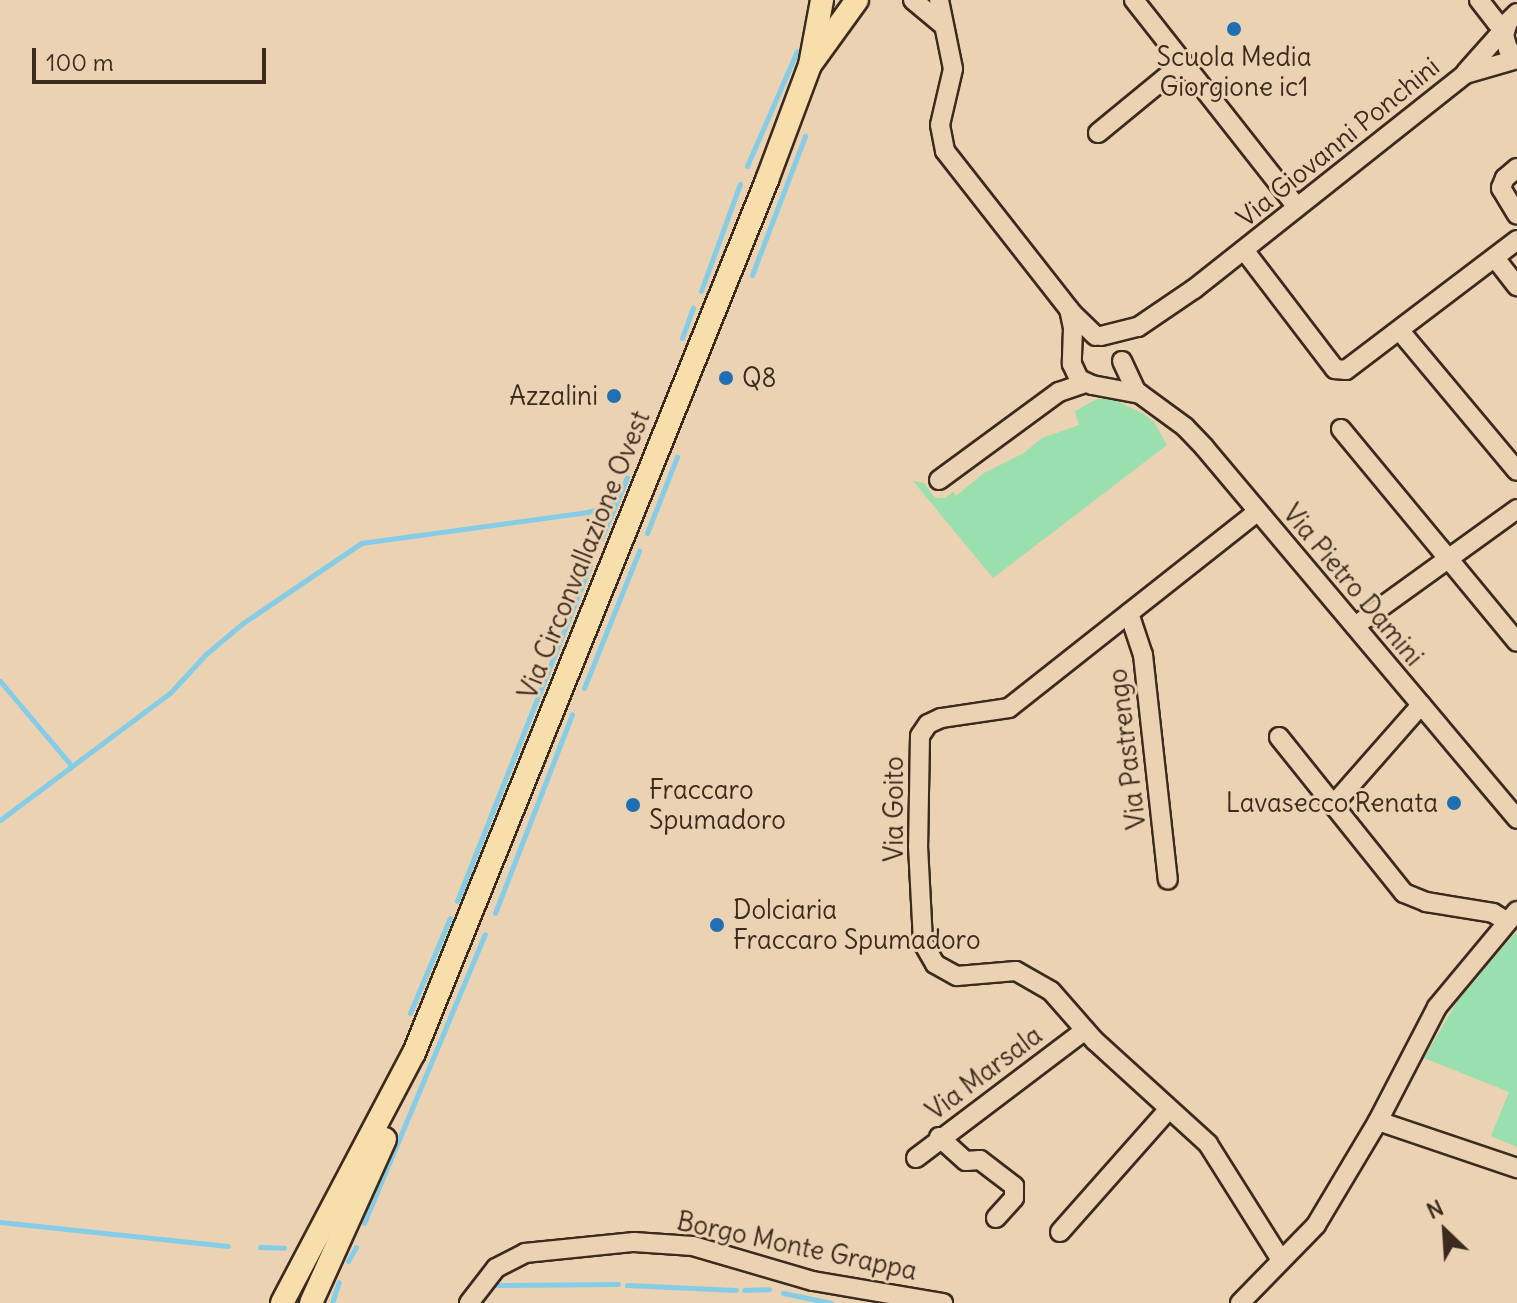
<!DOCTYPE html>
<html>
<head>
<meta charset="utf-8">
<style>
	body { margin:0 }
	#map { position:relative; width:1517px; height:1303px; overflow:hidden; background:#ead2b2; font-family:Delius,sans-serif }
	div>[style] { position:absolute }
	.green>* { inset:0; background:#99e0ae }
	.stream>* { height:5px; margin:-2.5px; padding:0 2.5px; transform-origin:2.5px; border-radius:2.5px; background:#85cde6 }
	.roads { filter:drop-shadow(2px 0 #3b2a1e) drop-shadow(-2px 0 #3b2a1e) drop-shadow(0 2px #3b2a1e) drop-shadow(0 -2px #3b2a1e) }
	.minor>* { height:18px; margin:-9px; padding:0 9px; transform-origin:9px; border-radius:9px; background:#ead2b2 }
	.major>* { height:22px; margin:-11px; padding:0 11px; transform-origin:11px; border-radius:11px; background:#f8deab }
	.dots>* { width:22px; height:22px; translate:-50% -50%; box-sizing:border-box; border:4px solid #ead2b2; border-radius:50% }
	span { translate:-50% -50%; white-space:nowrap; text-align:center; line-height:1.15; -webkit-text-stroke:6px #ead2b2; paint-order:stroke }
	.poi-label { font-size:26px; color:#3b2a1e }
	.left { translate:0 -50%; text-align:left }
	.right { translate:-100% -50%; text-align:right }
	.street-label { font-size:26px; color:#3b2a1e }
	.north { position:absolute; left:1405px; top:1191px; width:80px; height:80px; -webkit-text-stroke:6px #ead2b2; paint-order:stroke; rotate:335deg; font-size:22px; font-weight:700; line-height:32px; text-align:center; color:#3b2a1e }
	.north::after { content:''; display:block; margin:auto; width:28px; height:36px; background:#3b2a1e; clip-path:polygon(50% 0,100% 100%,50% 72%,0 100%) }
	.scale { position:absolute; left:32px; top:48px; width:234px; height:36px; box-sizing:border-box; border:4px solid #3b2a1e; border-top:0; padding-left:10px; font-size:24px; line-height:28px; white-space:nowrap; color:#3b2a1e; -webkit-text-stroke:6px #ead2b2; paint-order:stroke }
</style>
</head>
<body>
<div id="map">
	<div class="green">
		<i style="clip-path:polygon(1097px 399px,1112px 399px,1142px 413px,1154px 422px,1167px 445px,993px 578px,913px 481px,924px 483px,935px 498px,945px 498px,953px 492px,956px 496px,984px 473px,1024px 453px,1042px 438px,1079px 425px,1075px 411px)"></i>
		<i style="clip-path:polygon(1515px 933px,1517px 934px,1517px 1147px,1491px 1136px,1509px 1092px,1424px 1058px,1458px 1000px)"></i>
	</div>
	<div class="stream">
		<i style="left:747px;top:166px;width:125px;rotate:-66.5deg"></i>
		<i style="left:752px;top:275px;width:149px;rotate:-69.1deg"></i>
		<i style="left:701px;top:291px;width:114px;rotate:-70deg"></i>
		<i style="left:682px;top:338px;width:32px;rotate:-70deg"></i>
		<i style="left:647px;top:533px;width:82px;rotate:-68.5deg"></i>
		<i style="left:601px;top:539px;width:67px;rotate:-67.2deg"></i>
		<i style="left:0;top:681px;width:110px;rotate:49.8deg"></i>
		<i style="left:584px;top:688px;width:148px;rotate:-68.1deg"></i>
		<i style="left:0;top:820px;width:212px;rotate:-36.8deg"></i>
		<i style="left:170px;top:693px;width:53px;rotate:-47.3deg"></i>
		<i style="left:206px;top:654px;width:48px;rotate:-40deg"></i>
		<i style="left:243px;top:623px;width:143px;rotate:-34.1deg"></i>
		<i style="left:361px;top:543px;width:229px;rotate:-7.8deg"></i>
		<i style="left:588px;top:512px;width:29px;rotate:-18deg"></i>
		<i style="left:457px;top:901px;width:361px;rotate:-68.4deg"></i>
		<i style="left:495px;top:913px;width:213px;rotate:-68.8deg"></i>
		<i style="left:410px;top:1013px;width:103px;rotate:-67.2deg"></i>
		<i style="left:0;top:1222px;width:229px;rotate:6deg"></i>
		<i style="left:364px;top:1223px;width:313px;rotate:-67.3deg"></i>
		<i style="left:260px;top:1247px;width:24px;rotate:2deg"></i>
		<i style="left:348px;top:1261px;width:16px;rotate:-60deg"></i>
		<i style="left:497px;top:1285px;width:121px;rotate:-0.5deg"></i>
		<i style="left:627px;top:1285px;width:109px;rotate:2.6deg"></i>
		<i style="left:744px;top:1290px;width:25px;rotate:-2deg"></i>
		<i style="left:783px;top:1293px;width:49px;rotate:11.8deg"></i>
		<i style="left:332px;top:1303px;width:22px;rotate:-72deg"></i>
	</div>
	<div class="roads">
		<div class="minor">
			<i style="left:913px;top:0;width:40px;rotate:40deg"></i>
			<i style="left:939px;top:0;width:70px;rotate:78.5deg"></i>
			<i style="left:953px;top:69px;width:57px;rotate:103.1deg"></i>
			<i style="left:940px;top:125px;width:26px;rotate:79deg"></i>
			<i style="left:945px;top:151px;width:206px;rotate:51.9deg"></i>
			<i style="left:1072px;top:313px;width:33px;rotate:44deg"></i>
			<i style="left:1134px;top:0;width:262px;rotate:51.8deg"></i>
			<i style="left:1479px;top:0;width:29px;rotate:52deg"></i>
			<i style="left:1497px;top:23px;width:9px;rotate:18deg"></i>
			<i style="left:1517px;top:13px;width:13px;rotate:135deg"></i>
			<i style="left:1508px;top:22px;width:14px;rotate:107deg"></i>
			<i style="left:1504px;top:35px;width:15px;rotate:74deg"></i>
			<i style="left:1508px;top:49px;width:12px;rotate:42deg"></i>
			<i style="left:1466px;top:72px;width:59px;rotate:-48.4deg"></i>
			<i style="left:1098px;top:133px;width:109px;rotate:-39.4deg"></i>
			<i style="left:1517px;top:168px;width:16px;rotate:140deg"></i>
			<i style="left:1505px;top:178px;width:11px;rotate:112deg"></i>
			<i style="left:1501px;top:188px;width:31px;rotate:59deg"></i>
			<i style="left:1244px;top:250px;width:150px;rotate:52.6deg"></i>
			<i style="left:1335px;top:369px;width:11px;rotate:5deg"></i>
			<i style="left:1346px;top:370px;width:215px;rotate:-37.2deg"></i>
			<i style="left:1495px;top:258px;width:36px;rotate:52deg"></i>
			<i style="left:1069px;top:309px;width:19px;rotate:78deg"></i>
			<i style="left:1073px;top:328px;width:36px;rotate:92deg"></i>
			<i style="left:1072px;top:364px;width:17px;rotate:65deg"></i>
			<i style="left:1079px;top:379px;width:14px;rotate:25deg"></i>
			<i style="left:1092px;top:385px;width:49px;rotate:10.6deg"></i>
			<i style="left:1400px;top:331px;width:182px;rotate:50.1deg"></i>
			<i style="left:1101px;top:336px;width:38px;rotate:-14deg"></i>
			<i style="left:1138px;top:327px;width:68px;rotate:-34.2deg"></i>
			<i style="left:1194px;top:289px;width:346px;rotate:-38.4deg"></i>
			<i style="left:1465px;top:74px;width:54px;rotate:-16.1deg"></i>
			<i style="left:1122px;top:361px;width:33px;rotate:65deg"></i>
			<i style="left:1136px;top:391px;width:61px;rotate:36.3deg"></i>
			<i style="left:1185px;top:427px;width:28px;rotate:46deg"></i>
			<i style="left:1204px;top:447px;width:486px;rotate:49.9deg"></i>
			<i style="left:1341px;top:429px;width:276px;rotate:50.4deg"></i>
			<i style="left:939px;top:480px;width:149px;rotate:-36.3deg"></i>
			<i style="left:1059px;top:392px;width:28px;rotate:-19deg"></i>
			<i style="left:1257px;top:512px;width:316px;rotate:141.7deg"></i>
			<i style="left:1009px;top:708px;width:69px;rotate:171.6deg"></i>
			<i style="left:941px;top:718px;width:14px;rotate:155deg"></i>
			<i style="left:928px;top:724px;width:14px;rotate:124deg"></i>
			<i style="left:920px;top:736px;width:110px;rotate:91deg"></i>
			<i style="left:918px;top:846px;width:97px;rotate:87deg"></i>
			<i style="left:923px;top:943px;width:24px;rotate:60deg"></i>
			<i style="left:935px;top:964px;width:25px;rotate:29deg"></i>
			<i style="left:957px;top:976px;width:59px;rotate:-4.8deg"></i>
			<i style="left:1016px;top:971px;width:40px;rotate:29.7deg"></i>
			<i style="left:1051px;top:991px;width:67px;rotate:48.7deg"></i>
			<i style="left:1095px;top:1041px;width:153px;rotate:42.3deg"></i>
			<i style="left:1208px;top:1144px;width:137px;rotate:57.8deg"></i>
			<i style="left:1129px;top:613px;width:44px;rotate:71.6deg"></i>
			<i style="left:1143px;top:655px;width:226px;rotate:83.7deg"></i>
			<i style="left:1355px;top:626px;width:200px;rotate:-35.8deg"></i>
			<i style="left:1279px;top:737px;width:200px;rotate:51.3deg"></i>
			<i style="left:1404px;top:893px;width:24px;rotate:22deg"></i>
			<i style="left:1426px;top:902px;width:68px;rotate:9.3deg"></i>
			<i style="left:1493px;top:913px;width:15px;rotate:32deg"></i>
			<i style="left:1334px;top:804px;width:132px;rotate:-48.7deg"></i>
			<i style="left:1378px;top:1121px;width:147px;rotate:18.7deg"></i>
			<i style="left:939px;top:1137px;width:36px;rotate:42deg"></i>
			<i style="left:966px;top:1161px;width:14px;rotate:-4deg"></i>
			<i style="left:980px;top:1160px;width:43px;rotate:37.4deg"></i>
			<i style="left:1014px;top:1186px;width:12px;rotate:90deg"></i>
			<i style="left:1014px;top:1198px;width:27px;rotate:132deg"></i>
			<i style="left:916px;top:1158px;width:212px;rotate:-37.1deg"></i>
			<i style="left:1060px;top:1232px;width:163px;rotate:-48.5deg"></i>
			<i style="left:469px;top:1303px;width:44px;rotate:-52.4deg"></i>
			<i style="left:496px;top:1268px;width:33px;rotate:-27deg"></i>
			<i style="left:525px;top:1253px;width:110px;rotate:-5.8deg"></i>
			<i style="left:634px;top:1242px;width:59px;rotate:3.9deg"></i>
			<i style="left:693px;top:1246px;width:125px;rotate:16.3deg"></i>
			<i style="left:813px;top:1281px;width:132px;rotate:9.6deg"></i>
			<i style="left:1240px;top:1303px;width:109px;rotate:-45.7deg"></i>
			<i style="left:1316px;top:1225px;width:121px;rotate:-59.2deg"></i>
			<i style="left:1378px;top:1121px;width:128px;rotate:-62.6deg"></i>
			<i style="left:1437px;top:1007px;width:125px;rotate:-50.2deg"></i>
		</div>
		<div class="major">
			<i style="left:813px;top:61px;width:75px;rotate:-54.2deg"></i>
			<i style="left:282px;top:1303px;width:283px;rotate:-62.2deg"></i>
			<i style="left:414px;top:1053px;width:942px;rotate:-67.98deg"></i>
			<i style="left:767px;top:180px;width:123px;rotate:-69.5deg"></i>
			<i style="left:810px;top:65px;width:66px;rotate:-79.5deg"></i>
			<i style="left:311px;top:1303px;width:180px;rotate:-65.7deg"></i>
		</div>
	</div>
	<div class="dots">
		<i style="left:1234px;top:29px;background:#1f6fb2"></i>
		<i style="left:726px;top:378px;background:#1f6fb2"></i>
		<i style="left:614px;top:396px;background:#1f6fb2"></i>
		<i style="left:1454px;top:803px;background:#1f6fb2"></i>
		<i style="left:633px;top:805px;background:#1f6fb2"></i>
		<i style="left:717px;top:925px;background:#1f6fb2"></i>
	</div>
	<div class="poi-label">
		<span style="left:1234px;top:72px">Scuola Media<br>Giorgione ic1</span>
		<span class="left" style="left:742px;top:378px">Q8</span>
		<span class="right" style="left:598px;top:396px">Azzalini</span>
		<span class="left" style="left:649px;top:805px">Fraccaro<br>Spumadoro</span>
		<span class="right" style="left:1438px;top:803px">Lavasecco Renata</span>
		<span class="left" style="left:733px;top:925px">Dolciaria<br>Fraccaro Spumadoro</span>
	</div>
	<div class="street-label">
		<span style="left:1338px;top:142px;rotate:-39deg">Via Giovanni Ponchini</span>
		<span style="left:584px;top:555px;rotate:-68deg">Via Circonvallazione Ovest</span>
		<span style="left:1353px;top:585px;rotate:50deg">Via Pietro Damini</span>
		<span style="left:1127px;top:749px;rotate:-97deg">Via Pastrengo</span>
		<span style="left:894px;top:809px;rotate:-90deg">Via Goito</span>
		<span style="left:984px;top:1073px;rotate:-37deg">Via Marsala</span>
		<span style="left:797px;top:1246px;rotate:12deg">Borgo Monte Grappa</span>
	</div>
	<div class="north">N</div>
	<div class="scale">100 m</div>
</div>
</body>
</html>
